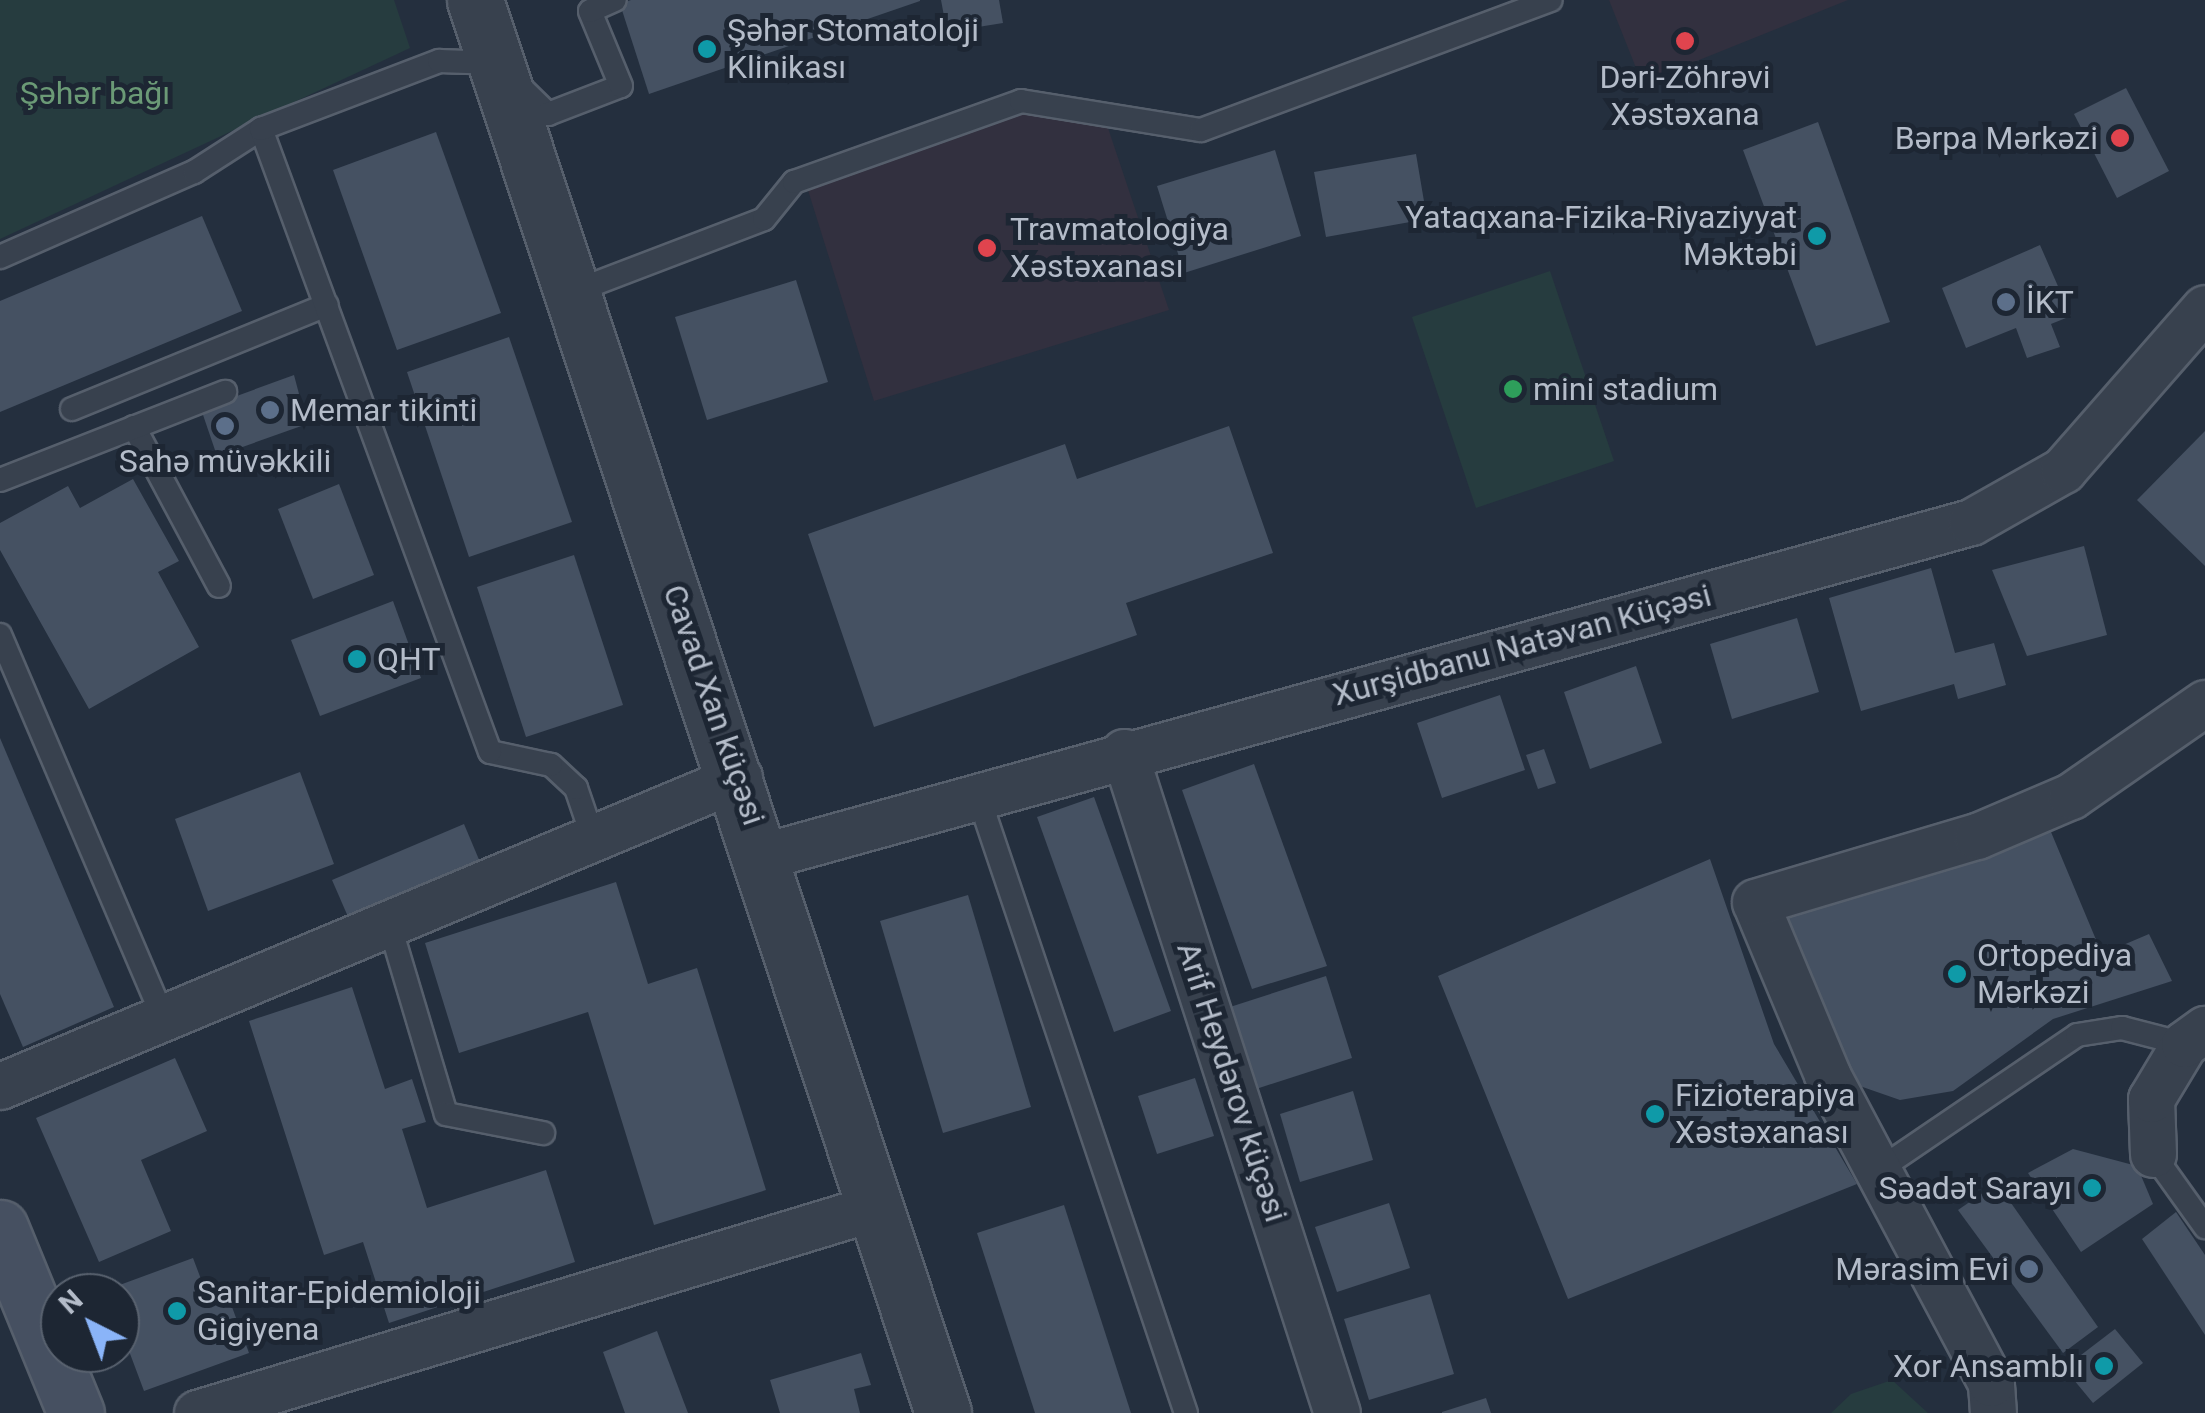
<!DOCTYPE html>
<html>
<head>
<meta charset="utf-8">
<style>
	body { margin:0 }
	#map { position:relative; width:2205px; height:1413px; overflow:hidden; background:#242f3e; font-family:Roboto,sans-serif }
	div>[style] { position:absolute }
	.medical>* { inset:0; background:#32303f }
	.green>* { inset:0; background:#263c3f }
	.building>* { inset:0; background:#455162 }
	.roads { filter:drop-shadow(2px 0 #565f6c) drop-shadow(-2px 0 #565f6c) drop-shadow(0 2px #565f6c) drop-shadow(0 -2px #565f6c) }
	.service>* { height:22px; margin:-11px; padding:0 11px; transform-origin:11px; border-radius:11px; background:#38414e }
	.minor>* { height:45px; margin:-22.5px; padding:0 22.5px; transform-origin:22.5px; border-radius:22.5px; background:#38414e }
	.tertiary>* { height:55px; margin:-27.5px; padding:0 27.5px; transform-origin:27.5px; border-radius:27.5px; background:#38414e }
	.secondary>* { height:55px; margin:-27.5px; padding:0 27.5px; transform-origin:27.5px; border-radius:27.5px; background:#465061 }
	.dots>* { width:28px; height:28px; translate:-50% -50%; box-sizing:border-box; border:5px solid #1d2633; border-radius:50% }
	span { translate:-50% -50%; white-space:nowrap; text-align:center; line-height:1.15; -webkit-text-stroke:10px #1d2633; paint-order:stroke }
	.poi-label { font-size:32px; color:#b4bcc9 }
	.left { translate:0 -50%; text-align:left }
	.right { translate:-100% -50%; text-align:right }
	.park-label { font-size:32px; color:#6b9a76 }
	.street-label { font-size:32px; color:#b4bcc9 }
	.north { position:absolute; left:40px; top:1273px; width:100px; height:100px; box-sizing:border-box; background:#1d2633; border:2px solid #59626f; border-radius:50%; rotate:318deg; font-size:28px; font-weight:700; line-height:40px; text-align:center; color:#b4bcc9 }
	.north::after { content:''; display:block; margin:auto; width:35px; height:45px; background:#8ab4f8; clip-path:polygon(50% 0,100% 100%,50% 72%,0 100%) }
</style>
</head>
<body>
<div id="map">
	<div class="medical">
		<i style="clip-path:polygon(1609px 0,1848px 0,1642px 83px)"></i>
		<i style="clip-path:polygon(1025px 113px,1108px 128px,1169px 310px,874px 401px,807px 187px)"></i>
	</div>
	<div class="green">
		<i style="clip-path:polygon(0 0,394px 0,410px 48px,0 239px)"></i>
		<i style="clip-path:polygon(1550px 271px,1614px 461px,1476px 508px,1412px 317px)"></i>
		<i style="clip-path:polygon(1892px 1380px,1928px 1413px,1831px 1413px,1851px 1394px)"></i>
	</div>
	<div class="building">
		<i style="clip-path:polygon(631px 0,920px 0,920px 1px,649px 94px,620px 4px)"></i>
		<i style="clip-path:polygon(941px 0,999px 0,1003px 23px,947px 32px)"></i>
		<i style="clip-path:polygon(2126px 88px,2169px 171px,2117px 198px,2074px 114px)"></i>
		<i style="clip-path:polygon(1818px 122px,1890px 322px,1816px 346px,1743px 150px)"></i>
		<i style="clip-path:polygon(436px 132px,501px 313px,397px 350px,333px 170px)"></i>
		<i style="clip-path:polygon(1275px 150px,1301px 236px,1184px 273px,1157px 186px)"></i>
		<i style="clip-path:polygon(1416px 154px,1427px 219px,1326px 237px,1314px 172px)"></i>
		<i style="clip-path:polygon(202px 216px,242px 311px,0 412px,0 301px)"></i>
		<i style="clip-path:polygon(2040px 245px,2071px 316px,2051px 324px,2060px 347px,2027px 358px,2016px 328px,1966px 348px,1942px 288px)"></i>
		<i style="clip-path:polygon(796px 280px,828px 382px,707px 420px,675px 317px)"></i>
		<i style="clip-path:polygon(509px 337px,572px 522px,469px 557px,407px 372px)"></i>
		<i style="clip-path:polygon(294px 375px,307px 424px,217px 456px,201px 409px)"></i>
		<i style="clip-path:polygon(1229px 426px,1273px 553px,1126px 603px,1137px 635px,874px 727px,808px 534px,1065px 444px,1077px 479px)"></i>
		<i style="clip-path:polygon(2205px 431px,2205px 566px,2137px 500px)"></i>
		<i style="clip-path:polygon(133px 479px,179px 561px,158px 572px,199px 647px,89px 709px,0 550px,0 523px,68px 486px,80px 508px)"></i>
		<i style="clip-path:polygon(339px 484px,374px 575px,313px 599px,278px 509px)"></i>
		<i style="clip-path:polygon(2084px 546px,2107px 635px,2027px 656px,1992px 570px)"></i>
		<i style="clip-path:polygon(574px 555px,623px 705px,526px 737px,477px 587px)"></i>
		<i style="clip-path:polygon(1931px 568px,1955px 653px,1994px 643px,2006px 685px,1958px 699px,1954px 684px,1861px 711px,1829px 598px)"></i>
		<i style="clip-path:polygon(393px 601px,421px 678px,320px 716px,291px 640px)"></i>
		<i style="clip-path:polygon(1797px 618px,1819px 692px,1732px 719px,1710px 644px)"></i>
		<i style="clip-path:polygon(1636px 666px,1662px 743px,1590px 769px,1564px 692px)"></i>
		<i style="clip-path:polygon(1500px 695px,1525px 770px,1442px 798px,1417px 723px)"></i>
		<i style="clip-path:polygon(0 738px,114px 1007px,23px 1047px,0 994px)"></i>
		<i style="clip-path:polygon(1544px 749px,1556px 783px,1538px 789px,1526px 755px)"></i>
		<i style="clip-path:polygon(1254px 764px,1327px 966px,1252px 989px,1182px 790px)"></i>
		<i style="clip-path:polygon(300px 772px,334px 864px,208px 911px,175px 819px)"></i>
		<i style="clip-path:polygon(1094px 797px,1171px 1011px,1114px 1032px,1037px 817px)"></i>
		<i style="clip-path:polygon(2046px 820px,2102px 954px,2149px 934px,2172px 981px,2053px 1019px,1953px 1091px,1900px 1100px,1854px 1084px,1815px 1015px,1782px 904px)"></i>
		<i style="clip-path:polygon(464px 824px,480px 862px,349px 919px,332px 880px)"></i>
		<i style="clip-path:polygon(1710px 859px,1774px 1044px,1857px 1184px,1568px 1299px,1438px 976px)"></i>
		<i style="clip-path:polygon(616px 882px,648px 984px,697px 968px,766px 1190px,654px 1225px,588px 1012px,459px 1053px,425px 943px)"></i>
		<i style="clip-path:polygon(968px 895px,1031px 1107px,943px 1133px,880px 921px)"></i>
		<i style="clip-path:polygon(1326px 976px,1352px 1058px,1256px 1089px,1230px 1007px)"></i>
		<i style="clip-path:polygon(352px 987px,385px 1089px,412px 1079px,426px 1122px,402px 1129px,427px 1208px,546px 1170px,575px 1262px,389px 1323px,363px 1242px,324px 1255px,249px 1021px)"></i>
		<i style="clip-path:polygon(175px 1058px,207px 1131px,141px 1160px,171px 1231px,99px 1262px,36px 1118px)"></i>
		<i style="clip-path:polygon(1195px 1078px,1214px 1136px,1157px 1154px,1138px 1096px)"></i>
		<i style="clip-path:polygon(1353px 1091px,1373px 1160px,1300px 1182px,1280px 1114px)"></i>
		<i style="clip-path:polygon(2073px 1149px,2137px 1166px,2153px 1204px,2081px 1252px,2028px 1173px)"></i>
		<i style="clip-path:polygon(1997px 1183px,2098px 1327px,2063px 1353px,1958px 1210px)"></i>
		<i style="clip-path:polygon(1389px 1203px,1410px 1268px,1337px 1292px,1315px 1227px)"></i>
		<i style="clip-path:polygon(1064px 1205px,1131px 1413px,1035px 1413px,977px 1233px)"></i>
		<i style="clip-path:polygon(2176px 1212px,2205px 1255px,2205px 1335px,2142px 1239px)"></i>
		<i style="clip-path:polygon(193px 1258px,207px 1295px,225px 1288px,249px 1353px,144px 1391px,120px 1327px,120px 1293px,106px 1290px)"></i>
		<i style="clip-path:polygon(1430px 1294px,1454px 1374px,1369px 1400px,1344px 1319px)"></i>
		<i style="clip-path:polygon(2115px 1329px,2143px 1363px,2093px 1403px,2064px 1368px)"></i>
		<i style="clip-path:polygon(657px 1331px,688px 1413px,625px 1413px,603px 1352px)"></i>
		<i style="clip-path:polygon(861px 1353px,871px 1385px,854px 1389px,860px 1413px,780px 1413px,770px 1380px)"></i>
		<i style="clip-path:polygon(1486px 1398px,1491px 1413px,1442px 1413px,1442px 1412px)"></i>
	</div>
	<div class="roads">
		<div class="service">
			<i style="left:0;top:257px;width:212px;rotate:-23.7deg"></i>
			<i style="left:194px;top:172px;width:80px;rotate:-32.7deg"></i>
			<i style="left:573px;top:292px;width:204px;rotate:-20.9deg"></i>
			<i style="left:764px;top:219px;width:48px;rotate:-51deg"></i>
			<i style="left:794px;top:182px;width:241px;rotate:-19.6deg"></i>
			<i style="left:1021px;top:101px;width:182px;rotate:9.2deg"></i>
			<i style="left:1201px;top:130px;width:373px;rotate:-20.4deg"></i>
			<i style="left:72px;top:409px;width:275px;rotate:-22.2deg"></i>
			<i style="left:134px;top:427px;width:180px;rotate:61.9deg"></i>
			<i style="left:0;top:480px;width:242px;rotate:-21.4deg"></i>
			<i style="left:0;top:635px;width:415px;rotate:66.9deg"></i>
			<i style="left:978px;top:795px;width:652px;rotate:71.4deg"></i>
			<i style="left:593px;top:838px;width:53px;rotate:-108.8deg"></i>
			<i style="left:576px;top:788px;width:34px;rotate:-137deg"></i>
			<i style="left:551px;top:765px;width:62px;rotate:-168deg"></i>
			<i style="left:490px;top:752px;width:664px;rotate:-110.18deg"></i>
			<i style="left:261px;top:129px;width:191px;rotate:-20.9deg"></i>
			<i style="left:439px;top:61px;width:57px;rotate:2deg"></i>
			<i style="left:496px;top:63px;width:73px;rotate:44.4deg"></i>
			<i style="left:548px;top:114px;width:78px;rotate:-21deg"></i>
			<i style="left:621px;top:86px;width:81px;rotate:-112.5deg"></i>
			<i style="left:590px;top:11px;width:27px;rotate:-24deg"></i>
			<i style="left:389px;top:923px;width:199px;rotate:73.4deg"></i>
			<i style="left:446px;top:1114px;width:99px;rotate:11.1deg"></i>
			<i style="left:2153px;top:1154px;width:90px;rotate:54.5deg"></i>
			<i style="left:1880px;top:1169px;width:238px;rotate:-34.2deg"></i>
			<i style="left:2077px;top:1035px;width:46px;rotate:-8.8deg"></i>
			<i style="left:2122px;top:1028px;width:64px;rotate:14.5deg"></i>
		</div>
		<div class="minor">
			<i style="left:1124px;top:752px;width:694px;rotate:72.14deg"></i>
			<i style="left:764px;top:856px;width:1252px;rotate:-15.47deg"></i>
			<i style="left:1971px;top:522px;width:106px;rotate:-29.5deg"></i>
			<i style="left:2063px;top:470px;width:215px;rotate:-48.8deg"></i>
			<i style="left:0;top:1086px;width:801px;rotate:-22.69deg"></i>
			<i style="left:2153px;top:1154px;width:55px;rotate:-92.1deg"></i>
			<i style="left:2151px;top:1099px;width:64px;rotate:-59deg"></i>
			<i style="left:2184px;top:1044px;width:26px;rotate:-36deg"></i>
			<i style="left:197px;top:1413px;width:710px;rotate:-16.88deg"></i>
			<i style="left:1993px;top:1413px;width:30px;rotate:-94deg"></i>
			<i style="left:1991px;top:1383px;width:350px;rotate:-118deg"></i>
			<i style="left:1827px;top:1074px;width:186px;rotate:-112.7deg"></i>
			<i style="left:1755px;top:902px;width:232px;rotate:-16.6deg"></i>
			<i style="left:1977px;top:836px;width:102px;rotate:-23.1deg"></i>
			<i style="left:2071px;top:796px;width:163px;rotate:-34.8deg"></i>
		</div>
		<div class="tertiary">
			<i style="left:475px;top:0;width:1488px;rotate:71.67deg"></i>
		</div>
		<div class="secondary">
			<i style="left:0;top:1228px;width:200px;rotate:67.7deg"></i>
		</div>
	</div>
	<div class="dots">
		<i style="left:1685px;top:41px;background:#e0444e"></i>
		<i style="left:707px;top:49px;background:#0f9aa8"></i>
		<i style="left:2120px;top:138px;background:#e0444e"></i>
		<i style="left:1817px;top:236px;background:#0f9aa8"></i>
		<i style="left:987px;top:248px;background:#e0444e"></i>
		<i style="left:2006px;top:302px;background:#5c6f8a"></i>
		<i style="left:1513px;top:389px;background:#2e9e5b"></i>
		<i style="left:270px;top:410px;background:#5c6f8a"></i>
		<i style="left:225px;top:426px;background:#5c6f8a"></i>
		<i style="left:357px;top:659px;background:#0f9aa8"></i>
		<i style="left:1957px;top:974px;background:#0f9aa8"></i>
		<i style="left:1655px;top:1114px;background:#0f9aa8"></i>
		<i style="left:2092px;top:1188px;background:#0f9aa8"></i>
		<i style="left:2029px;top:1269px;background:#5c6f8a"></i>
		<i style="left:177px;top:1311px;background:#0f9aa8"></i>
		<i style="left:2104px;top:1366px;background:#0f9aa8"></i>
	</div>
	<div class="poi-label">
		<span class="left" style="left:727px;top:49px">Şəhər Stomatoloji<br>Klinikası</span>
		<span style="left:1685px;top:96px">Dəri-Zöhrəvi<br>Xəstəxana</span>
		<span class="right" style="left:2098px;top:138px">Bərpa Mərkəzi</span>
		<span class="right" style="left:1797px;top:236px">Yataqxana-Fizika-Riyaziyyat<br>Məktəbi</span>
		<span class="left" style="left:1010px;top:248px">Travmatologiya<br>Xəstəxanası</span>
		<span class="left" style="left:2026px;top:302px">İKT</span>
		<span class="left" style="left:1533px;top:389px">mini stadium</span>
		<span class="left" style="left:290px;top:410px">Memar tikinti</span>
		<span style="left:225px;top:461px">Sahə müvəkkili</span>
		<span class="left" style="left:377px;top:659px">QHT</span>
		<span class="left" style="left:1977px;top:974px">Ortopediya<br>Mərkəzi</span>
		<span class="left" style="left:1675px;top:1114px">Fizioterapiya<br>Xəstəxanası</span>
		<span class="right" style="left:2072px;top:1188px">Səadət Sarayı</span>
		<span class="right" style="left:2009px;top:1269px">Mərasim Evi</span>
		<span class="left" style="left:197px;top:1311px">Sanitar-Epidemioloji<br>Gigiyena</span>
		<span class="right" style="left:2084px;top:1366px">Xor Ansamblı</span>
	</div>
	<div class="park-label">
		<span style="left:95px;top:93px">Şəhər bağı</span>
	</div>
	<div class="street-label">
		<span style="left:1522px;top:645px;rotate:-15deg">Xurşidbanu Natəvan Küçəsi</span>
		<span style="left:714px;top:705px;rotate:71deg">Cavad Xan küçəsi</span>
		<span style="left:1232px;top:1082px;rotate:72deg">Arif Heydərov küçəsi</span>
	</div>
	<div class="north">N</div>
</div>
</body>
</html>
